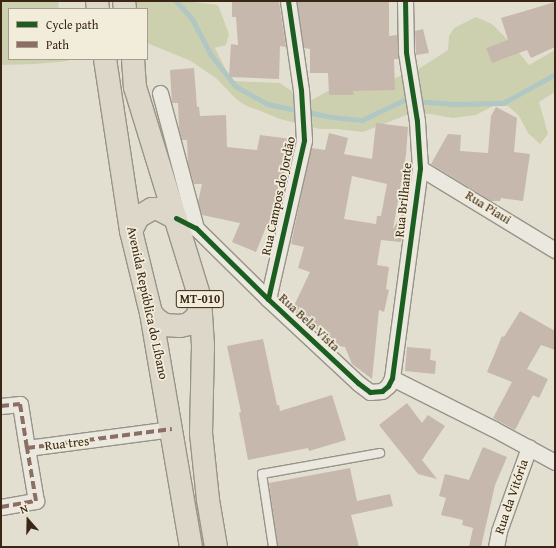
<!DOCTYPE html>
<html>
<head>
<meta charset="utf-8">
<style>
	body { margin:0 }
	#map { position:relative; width:556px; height:548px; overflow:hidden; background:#e3dfd0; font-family:"Gentium Book Plus",serif }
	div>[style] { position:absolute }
	.green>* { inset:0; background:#ccd0af }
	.stream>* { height:5px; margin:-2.5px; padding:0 2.5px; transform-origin:2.5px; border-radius:2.5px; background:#b1c7c3 }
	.building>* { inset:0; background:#c6b8ac }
	.roads { filter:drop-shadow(1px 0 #989388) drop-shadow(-1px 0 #989388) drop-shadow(0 1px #989388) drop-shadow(0 -1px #989388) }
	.lane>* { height:8px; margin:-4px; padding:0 4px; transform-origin:4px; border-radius:4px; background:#eae8df }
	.street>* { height:15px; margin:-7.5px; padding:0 7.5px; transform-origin:7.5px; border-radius:7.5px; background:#eae8df }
	.primary>* { height:22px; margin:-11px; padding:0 11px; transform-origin:11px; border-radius:11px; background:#ddd7ca }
	.quiet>* { height:4px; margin-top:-2px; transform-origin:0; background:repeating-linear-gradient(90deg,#8d6e63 0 8px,transparent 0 12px) }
	.cycleway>* { height:5px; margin:-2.5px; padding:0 2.5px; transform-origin:2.5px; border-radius:2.5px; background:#1b5e20 }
	span { translate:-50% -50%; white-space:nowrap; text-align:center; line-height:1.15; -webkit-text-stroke:3.5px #f2eddb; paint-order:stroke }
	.shield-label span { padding:1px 3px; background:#f2eddb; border:1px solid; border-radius:3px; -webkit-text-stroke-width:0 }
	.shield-label { font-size:12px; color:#3a2615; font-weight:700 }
	.street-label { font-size:13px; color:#3a2615 }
	.frame { position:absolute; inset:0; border:2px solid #3a2615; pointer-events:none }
	.legend { position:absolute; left:8px; top:8px; width:140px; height:52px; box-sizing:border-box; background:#f2eddb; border:1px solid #a89d8c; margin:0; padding:5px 7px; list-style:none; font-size:12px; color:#3a2615 }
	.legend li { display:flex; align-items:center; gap:8px; height:20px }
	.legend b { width:20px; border:1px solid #a89d8c }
	.north { position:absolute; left:8px; top:500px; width:40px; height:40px; -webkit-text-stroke:3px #f2eddb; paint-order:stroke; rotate:340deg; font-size:11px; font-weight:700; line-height:16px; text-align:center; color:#3a2615 }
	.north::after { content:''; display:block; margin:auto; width:14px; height:18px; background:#3a2615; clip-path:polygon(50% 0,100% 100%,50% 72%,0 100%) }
</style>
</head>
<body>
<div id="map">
	<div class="green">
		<i style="clip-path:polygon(1px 1px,58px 1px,59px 9px,9px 9px,9px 59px,68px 59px,68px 61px,35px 64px,1px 65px)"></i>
		<i style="clip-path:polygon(127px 1px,186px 1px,218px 5px,229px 34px,226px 45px,215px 48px,226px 70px,233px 81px,280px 83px,308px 102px,328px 91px,370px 87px,417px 70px,448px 50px,449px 36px,454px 28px,476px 17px,492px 24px,510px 42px,529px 65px,555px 50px,555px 92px,539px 102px,548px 134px,540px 144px,528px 133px,519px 116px,508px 106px,493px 106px,476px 115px,453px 118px,430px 114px,409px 114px,363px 132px,337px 129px,320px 129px,280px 119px,245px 105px,236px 99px,217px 79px,191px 61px,147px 43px,147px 9px,129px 9px)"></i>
	</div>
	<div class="stream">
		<i style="left:176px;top:1px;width:24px;rotate:48deg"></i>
		<i style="left:192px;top:19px;width:41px;rotate:62.2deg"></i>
		<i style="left:211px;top:55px;width:39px;rotate:52deg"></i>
		<i style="left:235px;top:86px;width:37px;rotate:29deg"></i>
		<i style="left:267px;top:104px;width:66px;rotate:11.3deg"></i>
		<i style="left:332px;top:117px;width:30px;rotate:6deg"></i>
		<i style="left:362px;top:120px;width:47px;rotate:-25.5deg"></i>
		<i style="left:404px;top:100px;width:48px;rotate:4.8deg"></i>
		<i style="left:452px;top:104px;width:51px;rotate:-1.1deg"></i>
		<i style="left:503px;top:103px;width:60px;rotate:-29.1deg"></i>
	</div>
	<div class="building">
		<i style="clip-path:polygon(232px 1px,279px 1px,286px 47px,280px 46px,279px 79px,229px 77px,231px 44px,238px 45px,236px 17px,232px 17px)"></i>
		<i style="clip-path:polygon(297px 1px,389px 1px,389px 36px,397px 35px,398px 59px,394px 59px,395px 90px,353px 91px,354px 95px,329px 95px,328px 73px,310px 73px,310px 49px,304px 48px)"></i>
		<i style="clip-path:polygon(555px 2px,555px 47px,531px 58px,527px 50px,492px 63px,486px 48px,508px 40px,501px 18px)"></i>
		<i style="clip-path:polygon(423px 29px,429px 53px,416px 55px,415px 31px)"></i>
		<i style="clip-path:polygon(194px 68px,197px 107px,199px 107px,200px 116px,226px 115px,227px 147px,257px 150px,260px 135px,291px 139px,290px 144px,292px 144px,281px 185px,279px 184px,269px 228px,266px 227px,256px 252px,232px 242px,240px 223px,202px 215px,198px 202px,202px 184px,194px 184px,188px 164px,187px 140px,182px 140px,179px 128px,178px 103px,172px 103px,170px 70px)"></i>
		<i style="clip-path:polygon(496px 107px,517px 118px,514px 152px,530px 154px,523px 201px,501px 198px,500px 201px,491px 201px,431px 164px,448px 134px,461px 135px,460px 151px,488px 153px,491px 116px)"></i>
		<i style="clip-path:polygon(evenodd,376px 123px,408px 127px,406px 155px,393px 229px,406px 207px,401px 242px,381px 240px,377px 265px,389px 267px,386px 289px,389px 290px,384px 312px,379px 310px,372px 379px,352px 364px,345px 347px,329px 344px,326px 341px,326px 333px,310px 326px,292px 310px,310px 272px,298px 268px,304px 247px,291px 244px,311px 148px,325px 150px,329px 133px,348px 138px,344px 154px,372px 159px,376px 123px,352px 176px,387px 184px,381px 216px,377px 216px,376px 224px,344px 219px,352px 176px)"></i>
		<i style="clip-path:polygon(520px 311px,555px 331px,555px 350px,541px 345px,527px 369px,548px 379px,539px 398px,533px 395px,515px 430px,493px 418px,512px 382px,487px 372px,502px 336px,504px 337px)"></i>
		<i style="clip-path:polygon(263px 339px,277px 405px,279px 405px,280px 411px,332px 395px,346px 440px,309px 451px,308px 448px,248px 460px,239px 413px,241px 412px,227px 346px)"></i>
		<i style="clip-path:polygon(407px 347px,431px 349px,430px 360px,436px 361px,435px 374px,405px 371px)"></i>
		<i style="clip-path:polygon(407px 403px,422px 423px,428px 415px,445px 426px,422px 460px,437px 479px,418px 474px,379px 425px)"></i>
		<i style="clip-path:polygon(483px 447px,507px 457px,495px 485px,481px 547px,469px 547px,473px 528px,462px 525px,463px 520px,441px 515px,446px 498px,439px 496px,445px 474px,469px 480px)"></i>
		<i style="clip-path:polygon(350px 468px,357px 501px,390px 494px,393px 506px,351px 515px,359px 547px,278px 547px,269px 483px)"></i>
	</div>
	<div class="roads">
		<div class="lane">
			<i style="left:273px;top:547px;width:74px;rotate:-98.6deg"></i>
			<i style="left:262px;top:474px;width:120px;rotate:-10.1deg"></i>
		</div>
		<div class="street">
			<i style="left:160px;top:93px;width:140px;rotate:75.1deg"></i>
			<i style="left:420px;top:168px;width:158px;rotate:31.3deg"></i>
			<i style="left:176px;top:218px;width:22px;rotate:27deg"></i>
			<i style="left:196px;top:228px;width:101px;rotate:44.6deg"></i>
			<i style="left:268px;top:299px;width:123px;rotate:43deg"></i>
			<i style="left:358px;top:383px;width:15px;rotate:37deg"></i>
			<i style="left:370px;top:392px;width:12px;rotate:-5deg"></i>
			<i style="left:382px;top:391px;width:8px;rotate:-40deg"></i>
			<i style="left:388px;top:386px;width:9px;rotate:-63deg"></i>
			<i style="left:392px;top:378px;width:212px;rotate:-82.4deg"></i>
			<i style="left:420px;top:168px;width:47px;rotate:-93.7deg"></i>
			<i style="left:417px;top:121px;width:70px;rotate:-99.1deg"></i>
			<i style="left:406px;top:52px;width:51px;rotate:-91.1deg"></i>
			<i style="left:268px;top:299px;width:163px;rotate:-77.2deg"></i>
			<i style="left:304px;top:140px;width:50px;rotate:-93.4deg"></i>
			<i style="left:301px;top:90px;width:90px;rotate:-98.3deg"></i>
			<i style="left:392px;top:378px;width:114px;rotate:26.6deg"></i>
			<i style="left:494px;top:429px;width:69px;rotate:28.4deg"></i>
			<i style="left:1px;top:406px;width:19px;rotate:-6deg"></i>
			<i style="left:20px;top:404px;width:45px;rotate:81deg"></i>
			<i style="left:27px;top:448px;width:146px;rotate:-7.5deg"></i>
			<i style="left:1px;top:507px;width:36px;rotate:-10deg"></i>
			<i style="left:36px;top:501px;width:54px;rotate:-99.6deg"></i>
			<i style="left:496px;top:547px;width:16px;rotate:-79deg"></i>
			<i style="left:499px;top:531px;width:89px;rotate:-70.3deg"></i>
		</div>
		<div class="primary">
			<i style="left:97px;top:1px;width:8px;rotate:83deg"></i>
			<i style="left:124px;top:1px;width:8px;rotate:83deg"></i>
			<i style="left:105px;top:59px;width:174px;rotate:81.4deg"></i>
			<i style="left:131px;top:231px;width:84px;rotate:76.3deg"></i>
			<i style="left:151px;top:313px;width:237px;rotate:80.3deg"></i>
			<i style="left:133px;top:59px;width:28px;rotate:86deg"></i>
			<i style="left:135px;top:87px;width:221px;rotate:72.9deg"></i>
			<i style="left:200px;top:298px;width:48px;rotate:86.4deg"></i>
			<i style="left:203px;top:346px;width:87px;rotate:91.3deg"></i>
			<i style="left:201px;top:433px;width:67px;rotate:84deg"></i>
			<i style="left:208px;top:500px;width:48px;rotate:80.3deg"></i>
			<i style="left:131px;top:231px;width:16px;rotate:-63deg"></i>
			<i style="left:138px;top:217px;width:16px;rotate:-30deg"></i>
			<i style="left:152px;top:209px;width:6px"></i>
			<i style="left:158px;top:209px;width:20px;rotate:27deg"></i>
			<i style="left:151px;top:313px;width:8px;rotate:50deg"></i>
			<i style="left:156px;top:319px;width:11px;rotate:34deg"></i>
			<i style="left:165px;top:325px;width:15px;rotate:4deg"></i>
			<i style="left:180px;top:326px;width:9px;rotate:-13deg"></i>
			<i style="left:189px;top:324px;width:12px;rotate:-42deg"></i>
			<i style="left:198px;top:316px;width:15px;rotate:-82deg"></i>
		</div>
	</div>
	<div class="quiet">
		<i style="left:1px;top:406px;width:19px;rotate:-6deg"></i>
		<i style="left:20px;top:404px;width:45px;rotate:81deg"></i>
		<i style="left:27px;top:448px;width:146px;rotate:-7.5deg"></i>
		<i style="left:1px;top:507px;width:36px;rotate:-10deg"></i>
		<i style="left:36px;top:501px;width:54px;rotate:-99.6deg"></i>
	</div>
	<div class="cycleway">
		<i style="left:176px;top:218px;width:22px;rotate:27deg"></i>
		<i style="left:196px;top:228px;width:101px;rotate:44.6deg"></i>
		<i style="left:268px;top:299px;width:123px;rotate:43deg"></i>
		<i style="left:358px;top:383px;width:15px;rotate:37deg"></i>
		<i style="left:370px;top:392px;width:12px;rotate:-5deg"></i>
		<i style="left:382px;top:391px;width:8px;rotate:-40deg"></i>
		<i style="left:388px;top:386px;width:9px;rotate:-63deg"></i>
		<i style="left:392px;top:378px;width:212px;rotate:-82.4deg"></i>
		<i style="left:420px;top:168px;width:47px;rotate:-93.7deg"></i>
		<i style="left:417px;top:121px;width:70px;rotate:-99.1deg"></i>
		<i style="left:406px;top:52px;width:51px;rotate:-91.1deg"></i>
		<i style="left:268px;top:299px;width:163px;rotate:-77.2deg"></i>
		<i style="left:304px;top:140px;width:50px;rotate:-93.4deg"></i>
		<i style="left:301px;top:90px;width:90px;rotate:-98.3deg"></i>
	</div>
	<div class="shield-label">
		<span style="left:200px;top:299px">MT-010</span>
	</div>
	<div class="street-label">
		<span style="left:279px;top:196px;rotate:-78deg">Rua Campos do Jordão</span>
		<span style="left:404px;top:200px;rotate:-84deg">Rua Brilhante</span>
		<span style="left:488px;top:208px;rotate:32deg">Rua Piaui</span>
		<span style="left:147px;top:303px;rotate:78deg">Avenida República do Líbano</span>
		<span style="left:309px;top:323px;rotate:43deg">Rua Bela Vista</span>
		<span style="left:67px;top:444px;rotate:-7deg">Rua tres</span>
		<span style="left:512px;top:497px;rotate:-71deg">Rua da Vitória</span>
	</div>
	<div class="frame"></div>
	<ul class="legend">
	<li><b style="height:5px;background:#1b5e20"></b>Cycle path</li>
	<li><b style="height:5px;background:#8d6e63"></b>Path</li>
	</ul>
	<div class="north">N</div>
</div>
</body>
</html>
